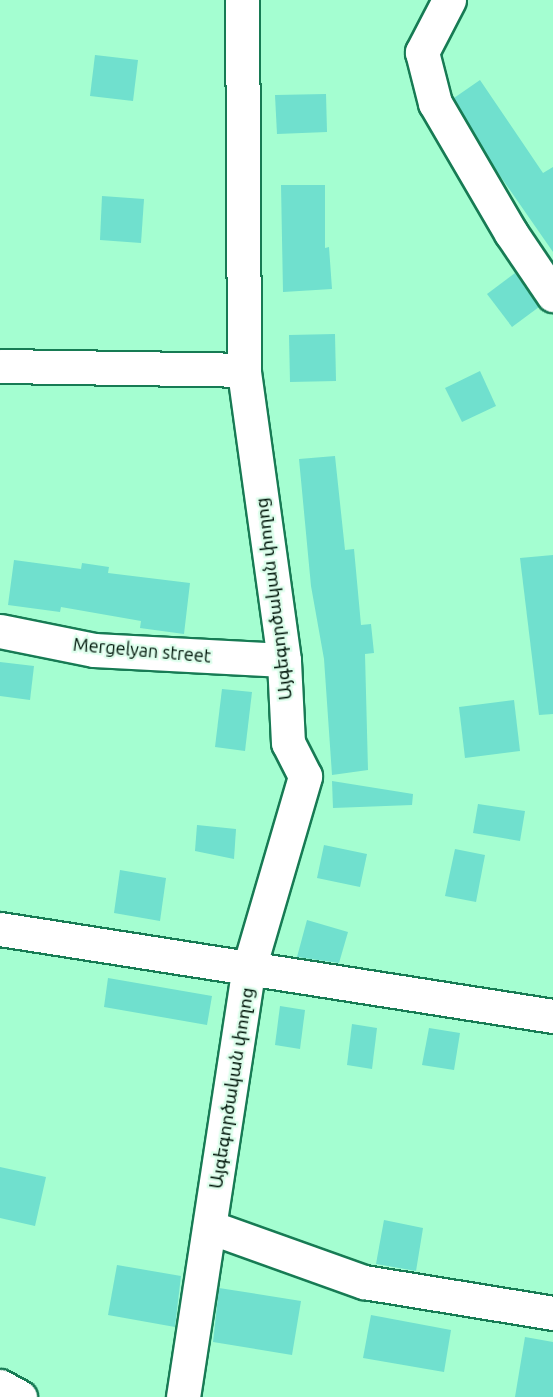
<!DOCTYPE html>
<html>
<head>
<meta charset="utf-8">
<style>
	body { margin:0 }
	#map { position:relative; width:553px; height:1397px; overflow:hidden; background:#a4fed1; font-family:Ubuntu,"Noto Sans Armenian",sans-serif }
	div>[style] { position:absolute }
	.building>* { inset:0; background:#70e0ce }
	.roads { filter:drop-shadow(2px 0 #177b54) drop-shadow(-2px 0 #177b54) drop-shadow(0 2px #177b54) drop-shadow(0 -2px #177b54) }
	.minor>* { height:33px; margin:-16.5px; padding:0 16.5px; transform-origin:16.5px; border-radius:16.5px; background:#fff }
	span { translate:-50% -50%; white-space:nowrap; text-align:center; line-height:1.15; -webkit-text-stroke:4.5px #ddfeec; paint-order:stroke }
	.street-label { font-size:18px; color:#00160a }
</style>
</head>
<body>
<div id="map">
	<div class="building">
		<i style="clip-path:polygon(95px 55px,138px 60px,133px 101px,90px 96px)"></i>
		<i style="clip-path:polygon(480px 80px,543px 173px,553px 167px,553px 252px,496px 170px,454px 98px)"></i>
		<i style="clip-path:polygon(326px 94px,327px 132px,277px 134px,275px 95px)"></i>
		<i style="clip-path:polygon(281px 185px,325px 185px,325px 248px,329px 247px,332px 289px,283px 292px)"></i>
		<i style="clip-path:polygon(102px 196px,144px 199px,141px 243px,100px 240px)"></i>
		<i style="clip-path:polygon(515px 273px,539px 307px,512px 327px,487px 294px)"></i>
		<i style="clip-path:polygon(335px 334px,336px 381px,290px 382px,289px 335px)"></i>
		<i style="clip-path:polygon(480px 371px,496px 406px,462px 422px,445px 388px)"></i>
		<i style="clip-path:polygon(335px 456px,345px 550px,354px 549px,361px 625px,371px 624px,374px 653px,365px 654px,368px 770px,332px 775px,324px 659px,311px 586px,299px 459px)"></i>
		<i style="clip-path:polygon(553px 555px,553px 714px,539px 715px,520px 558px)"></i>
		<i style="clip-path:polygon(14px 560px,81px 569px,82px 563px,109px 567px,108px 573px,190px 583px,184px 634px,140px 628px,141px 621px,61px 607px,60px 612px,8px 605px)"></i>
		<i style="clip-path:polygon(0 662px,34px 666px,30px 700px,0 696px)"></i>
		<i style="clip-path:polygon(222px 689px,252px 692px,245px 751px,215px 747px)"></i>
		<i style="clip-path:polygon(514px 700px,520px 751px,465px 758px,459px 707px)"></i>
		<i style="clip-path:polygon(332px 781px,413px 794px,412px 805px,333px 808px)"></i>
		<i style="clip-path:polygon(478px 804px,525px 811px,520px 841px,473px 833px)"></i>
		<i style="clip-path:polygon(197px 825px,236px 829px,234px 859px,195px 851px)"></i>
		<i style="clip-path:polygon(324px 845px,367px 854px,360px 887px,317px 878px)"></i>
		<i style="clip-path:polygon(455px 849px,485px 855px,476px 902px,445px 896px)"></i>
		<i style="clip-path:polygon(120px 870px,166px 878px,160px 921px,114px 913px)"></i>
		<i style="clip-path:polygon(307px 920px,348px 932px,339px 963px,297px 957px)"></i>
		<i style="clip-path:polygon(108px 978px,212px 996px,207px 1025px,104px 1007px)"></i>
		<i style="clip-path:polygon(280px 1006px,305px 1010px,300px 1049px,275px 1045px)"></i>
		<i style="clip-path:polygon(352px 1024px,377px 1028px,372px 1069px,347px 1065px)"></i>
		<i style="clip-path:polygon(429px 1028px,460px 1033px,454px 1070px,422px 1065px)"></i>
		<i style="clip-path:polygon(0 1167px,46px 1177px,35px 1226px,0 1218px)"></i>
		<i style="clip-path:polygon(384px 1220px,423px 1228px,416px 1271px,376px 1264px)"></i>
		<i style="clip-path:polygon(117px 1265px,181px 1276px,175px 1327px,108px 1315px)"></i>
		<i style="clip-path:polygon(219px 1288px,301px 1301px,292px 1355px,213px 1342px)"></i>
		<i style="clip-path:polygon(371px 1315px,451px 1330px,444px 1372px,363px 1358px)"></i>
		<i style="clip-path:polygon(525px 1337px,553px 1342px,553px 1397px,515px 1397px)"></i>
	</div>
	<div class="roads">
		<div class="minor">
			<i style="left:449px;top:0;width:59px;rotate:117.4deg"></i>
			<i style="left:422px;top:52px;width:53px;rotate:75.7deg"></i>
			<i style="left:435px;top:103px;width:151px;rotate:59.7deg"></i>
			<i style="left:511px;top:233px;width:75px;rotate:55.9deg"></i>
			<i style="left:0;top:366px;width:244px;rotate:0.9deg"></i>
			<i style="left:0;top:631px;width:96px;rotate:11.4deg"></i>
			<i style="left:94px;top:650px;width:190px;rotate:3deg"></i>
			<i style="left:0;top:929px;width:560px;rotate:8.94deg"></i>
			<i style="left:210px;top:1227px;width:164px;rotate:19.7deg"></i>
			<i style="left:364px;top:1282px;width:192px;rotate:9.3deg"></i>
			<i style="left:0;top:1386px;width:23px;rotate:29deg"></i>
			<i style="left:183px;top:1397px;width:434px;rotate:-81.3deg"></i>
			<i style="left:249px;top:968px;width:200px;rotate:-73.7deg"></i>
			<i style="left:305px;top:776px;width:37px;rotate:-117deg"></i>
			<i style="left:288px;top:743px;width:83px;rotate:-92.8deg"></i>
			<i style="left:284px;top:660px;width:293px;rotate:-97.9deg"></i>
			<i style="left:244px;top:370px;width:370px;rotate:-90.3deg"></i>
		</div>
	</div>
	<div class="street-label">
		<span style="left:273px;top:599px;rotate:-97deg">Այգեգործական փողոց</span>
		<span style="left:142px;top:650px;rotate:5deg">Mergelyan street</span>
		<span style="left:231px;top:1088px;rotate:-81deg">Այգեգործական փողոց</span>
	</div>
</div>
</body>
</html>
